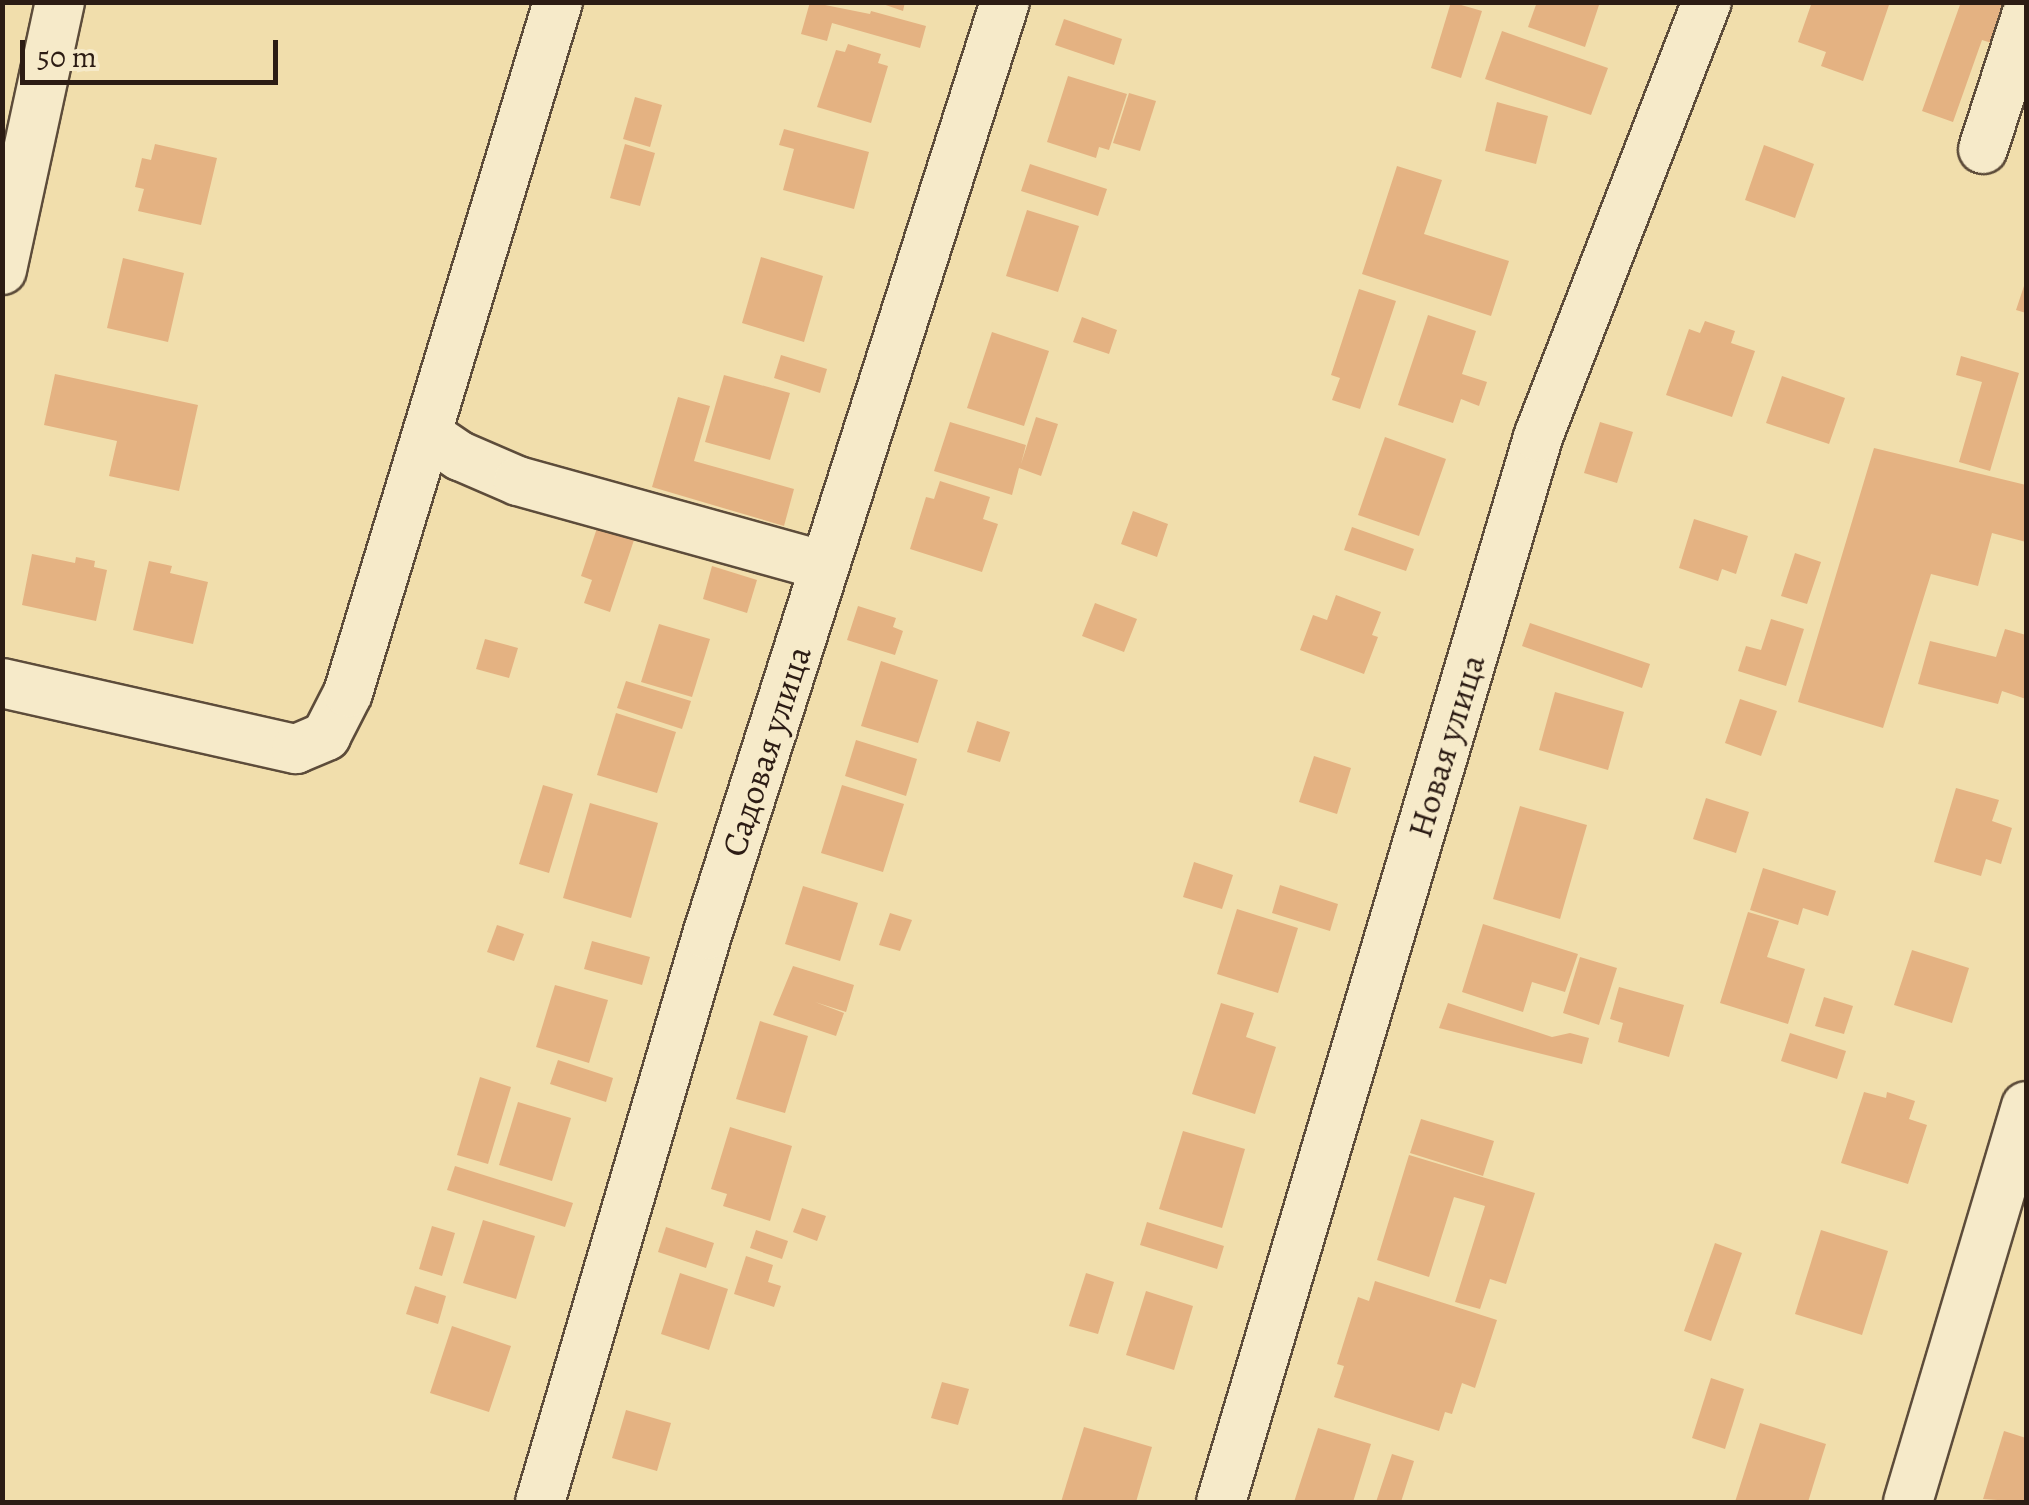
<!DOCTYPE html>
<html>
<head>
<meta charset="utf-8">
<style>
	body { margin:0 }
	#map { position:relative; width:2029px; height:1505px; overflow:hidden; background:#f1deac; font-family:Alegreya,serif }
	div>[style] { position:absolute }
	.building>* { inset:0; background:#e4b282 }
	.roads { filter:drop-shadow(2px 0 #5d4c3a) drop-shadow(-2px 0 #5d4c3a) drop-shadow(0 2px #5d4c3a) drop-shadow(0 -2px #5d4c3a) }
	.minor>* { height:48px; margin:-24px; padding:0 24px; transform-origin:24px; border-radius:24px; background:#f6eac9 }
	span { translate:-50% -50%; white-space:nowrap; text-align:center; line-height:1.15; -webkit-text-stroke:8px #f6eac9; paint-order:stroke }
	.street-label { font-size:35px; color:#2c1c14 }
	.frame { position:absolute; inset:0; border:5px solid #2c1c14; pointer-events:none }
	.scale { position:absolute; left:20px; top:40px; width:258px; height:45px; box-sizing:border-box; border:5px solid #2c1c14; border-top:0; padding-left:12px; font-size:30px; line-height:35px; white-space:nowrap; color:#2c1c14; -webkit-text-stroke:8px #f6eac9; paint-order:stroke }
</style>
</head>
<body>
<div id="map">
	<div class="building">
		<i style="clip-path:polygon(810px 2px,870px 14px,871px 11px,926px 26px,920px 48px,832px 23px,827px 41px,801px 34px)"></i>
		<i style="clip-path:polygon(877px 2px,905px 2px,903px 11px)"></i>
		<i style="clip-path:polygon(1451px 2px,1482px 11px,1461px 78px,1431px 68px)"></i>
		<i style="clip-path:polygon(1537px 2px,1600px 2px,1585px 47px,1528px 27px)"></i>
		<i style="clip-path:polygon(1812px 2px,1890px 2px,1863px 81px,1821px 66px,1826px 52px,1798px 42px)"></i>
		<i style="clip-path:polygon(1961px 2px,2020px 2px,2004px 47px,1982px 40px,1953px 122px,1922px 111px)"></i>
		<i style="clip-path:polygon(1064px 19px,1122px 39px,1114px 65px,1055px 45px)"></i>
		<i style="clip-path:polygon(1502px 31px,1608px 68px,1591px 115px,1485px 79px)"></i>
		<i style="clip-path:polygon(848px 44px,881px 54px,878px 63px,888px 66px,871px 123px,817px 107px,836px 50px,845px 52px)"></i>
		<i style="clip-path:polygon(1068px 76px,1127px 94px,1109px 150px,1099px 147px,1096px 158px,1047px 142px)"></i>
		<i style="clip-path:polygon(1129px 93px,1156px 101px,1140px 151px,1113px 143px)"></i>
		<i style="clip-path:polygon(635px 97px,662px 105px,650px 147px,623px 139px)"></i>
		<i style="clip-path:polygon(1497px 102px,1548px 116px,1536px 164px,1485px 151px)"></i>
		<i style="clip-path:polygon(784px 129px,869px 152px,854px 209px,783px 190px,794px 149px,779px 145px)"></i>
		<i style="clip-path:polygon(155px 144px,217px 158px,201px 225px,138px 211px,144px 189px,135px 187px,142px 158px,151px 160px)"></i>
		<i style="clip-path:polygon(625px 144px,655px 153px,640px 206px,610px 198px)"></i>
		<i style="clip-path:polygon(1764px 145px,1814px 164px,1795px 218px,1745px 200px)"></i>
		<i style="clip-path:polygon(1030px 164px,1107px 189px,1098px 216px,1021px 191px)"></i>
		<i style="clip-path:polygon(1397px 166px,1442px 180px,1424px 234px,1509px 261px,1491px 316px,1362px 274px)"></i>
		<i style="clip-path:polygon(1027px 210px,1079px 226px,1058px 292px,1006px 276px)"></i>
		<i style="clip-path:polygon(761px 257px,823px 276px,804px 342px,742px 323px)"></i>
		<i style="clip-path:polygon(123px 258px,184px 273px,168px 342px,107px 328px)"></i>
		<i style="clip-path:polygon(2026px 280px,2026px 313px,2016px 310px)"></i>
		<i style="clip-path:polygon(1359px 289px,1396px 301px,1360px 409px,1332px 400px,1340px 378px,1331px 375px)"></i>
		<i style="clip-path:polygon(1428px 315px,1476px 331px,1462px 374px,1487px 382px,1479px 406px,1461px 399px,1453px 423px,1398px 405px)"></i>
		<i style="clip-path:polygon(1082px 317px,1117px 330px,1109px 354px,1073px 342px)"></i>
		<i style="clip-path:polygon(1705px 321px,1735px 331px,1731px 343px,1755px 351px,1732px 417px,1666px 395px,1689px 329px,1700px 333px)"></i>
		<i style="clip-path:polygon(992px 332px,1049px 351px,1024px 426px,967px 408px)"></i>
		<i style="clip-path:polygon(781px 355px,827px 369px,820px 393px,774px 378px)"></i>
		<i style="clip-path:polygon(1961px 356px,2019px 373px,1990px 471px,1959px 462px,1982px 382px,1956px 375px)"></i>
		<i style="clip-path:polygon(55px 374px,198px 405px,179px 491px,109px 476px,117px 441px,44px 425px)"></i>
		<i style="clip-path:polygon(724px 375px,790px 393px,770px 460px,705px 442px)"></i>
		<i style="clip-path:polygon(1782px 376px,1845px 398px,1829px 444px,1766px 423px)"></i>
		<i style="clip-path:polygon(678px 397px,710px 406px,694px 461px,794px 489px,784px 526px,652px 487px)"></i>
		<i style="clip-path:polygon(1036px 417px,1058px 424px,1041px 476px,1019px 468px,1012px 495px,934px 471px,950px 422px,1026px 445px,1021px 464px)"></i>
		<i style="clip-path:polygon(1600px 422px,1633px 432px,1617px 483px,1584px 473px)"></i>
		<i style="clip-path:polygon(1385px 437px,1446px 459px,1419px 536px,1358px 515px)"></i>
		<i style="clip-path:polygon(1874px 448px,2026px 485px,2026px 542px,1992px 533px,1978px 586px,1931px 574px,1883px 728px,1798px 702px)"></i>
		<i style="clip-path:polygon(940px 481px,990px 497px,983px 519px,998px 524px,982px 572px,910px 549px,926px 497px,934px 499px)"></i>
		<i style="clip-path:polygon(1133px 511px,1168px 524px,1157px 557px,1121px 544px)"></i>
		<i style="clip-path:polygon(1694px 519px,1748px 536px,1736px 574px,1722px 569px,1718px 581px,1679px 568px)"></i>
		<i style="clip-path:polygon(1352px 527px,1414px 549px,1406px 571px,1344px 550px)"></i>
		<i style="clip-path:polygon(597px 528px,634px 540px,610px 612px,584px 603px,592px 580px,581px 576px)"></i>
		<i style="clip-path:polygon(1795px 553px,1821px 562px,1807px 604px,1781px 596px)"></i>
		<i style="clip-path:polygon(32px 554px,75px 563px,76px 557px,95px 561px,94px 567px,107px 570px,96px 621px,22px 605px)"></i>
		<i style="clip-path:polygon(149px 561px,172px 566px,170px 573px,208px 582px,193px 644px,133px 630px)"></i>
		<i style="clip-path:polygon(712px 566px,757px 580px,747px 613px,703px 599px)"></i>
		<i style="clip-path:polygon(1336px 595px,1381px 612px,1372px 635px,1378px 637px,1364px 674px,1300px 650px,1313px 615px,1327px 620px)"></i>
		<i style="clip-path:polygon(1095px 603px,1137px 619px,1124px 652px,1082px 636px)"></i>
		<i style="clip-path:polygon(858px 606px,896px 618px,893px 627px,903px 631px,895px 655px,847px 640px)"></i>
		<i style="clip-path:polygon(1771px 619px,1804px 629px,1786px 686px,1738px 671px,1746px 646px,1761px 650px)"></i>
		<i style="clip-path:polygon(1530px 623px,1650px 664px,1642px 688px,1522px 646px)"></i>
		<i style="clip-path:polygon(659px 624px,710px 639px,692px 697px,641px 682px)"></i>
		<i style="clip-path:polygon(2005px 629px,2026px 635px,2026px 699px,2002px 691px,1998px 704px,1918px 684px,1930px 641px,1996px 657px)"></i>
		<i style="clip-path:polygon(485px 639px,518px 648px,509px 678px,476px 669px)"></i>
		<i style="clip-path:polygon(881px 661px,938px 680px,918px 743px,861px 726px)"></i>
		<i style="clip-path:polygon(626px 681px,691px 701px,682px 729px,617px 708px)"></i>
		<i style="clip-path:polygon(1555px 692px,1624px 712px,1608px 770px,1539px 750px)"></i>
		<i style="clip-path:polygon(1740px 699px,1777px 711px,1761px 756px,1725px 743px)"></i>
		<i style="clip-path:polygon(616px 713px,676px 732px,657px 793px,597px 775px)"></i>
		<i style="clip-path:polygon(977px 721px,1010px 732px,1000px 762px,967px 752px)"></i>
		<i style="clip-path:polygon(856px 740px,917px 759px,906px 796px,845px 776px)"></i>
		<i style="clip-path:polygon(1314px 756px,1351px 768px,1337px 814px,1299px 802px)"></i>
		<i style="clip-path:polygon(543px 785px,573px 794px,549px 873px,519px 864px)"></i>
		<i style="clip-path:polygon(842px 785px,904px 804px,883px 872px,821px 853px)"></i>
		<i style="clip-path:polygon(1956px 788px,1999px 800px,1992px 821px,2012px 828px,2001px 864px,1986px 859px,1981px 876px,1934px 862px)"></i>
		<i style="clip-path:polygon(1706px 798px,1749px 812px,1736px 853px,1693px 839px)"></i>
		<i style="clip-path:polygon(590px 803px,658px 823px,631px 918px,563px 898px)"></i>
		<i style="clip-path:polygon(1520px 806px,1587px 825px,1560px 919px,1493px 899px)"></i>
		<i style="clip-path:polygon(1194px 862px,1233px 875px,1222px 909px,1183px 897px)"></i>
		<i style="clip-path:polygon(1763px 868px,1836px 891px,1828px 916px,1803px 908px,1798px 925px,1750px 910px)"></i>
		<i style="clip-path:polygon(1280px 885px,1338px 904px,1330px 931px,1272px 913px)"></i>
		<i style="clip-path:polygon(803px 886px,858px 903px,840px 961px,785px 944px)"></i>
		<i style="clip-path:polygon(1237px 909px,1298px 928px,1278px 993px,1217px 974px)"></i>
		<i style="clip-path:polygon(1748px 912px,1779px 921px,1767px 957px,1805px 969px,1788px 1024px,1720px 1003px)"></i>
		<i style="clip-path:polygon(890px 913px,912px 920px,900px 951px,879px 945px)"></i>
		<i style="clip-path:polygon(1483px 924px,1578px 954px,1565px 992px,1532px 982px,1523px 1012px,1462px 992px)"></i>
		<i style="clip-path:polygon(497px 925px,524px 934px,514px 961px,487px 952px)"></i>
		<i style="clip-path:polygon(592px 941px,650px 957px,642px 985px,584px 969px)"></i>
		<i style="clip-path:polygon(1912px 950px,1969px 968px,1952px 1023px,1894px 1005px)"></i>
		<i style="clip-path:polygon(1580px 957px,1617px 968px,1599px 1025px,1563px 1013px)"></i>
		<i style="clip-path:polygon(793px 966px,854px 985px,846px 1012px,815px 1002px,844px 1013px,836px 1036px,773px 1015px)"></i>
		<i style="clip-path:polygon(555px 985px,608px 1000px,589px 1063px,536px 1047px)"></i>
		<i style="clip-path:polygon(1619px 987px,1684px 1005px,1669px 1057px,1618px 1042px,1623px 1023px,1610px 1019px)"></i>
		<i style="clip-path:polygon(1824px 997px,1853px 1006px,1844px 1034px,1815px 1026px)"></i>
		<i style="clip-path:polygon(1221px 1003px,1254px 1013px,1246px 1037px,1276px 1047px,1255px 1114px,1192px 1094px)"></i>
		<i style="clip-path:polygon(1448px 1003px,1552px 1037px,1570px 1033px,1589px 1038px,1582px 1064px,1439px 1028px)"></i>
		<i style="clip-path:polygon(760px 1021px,808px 1036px,785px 1113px,736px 1099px)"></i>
		<i style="clip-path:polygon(1790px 1033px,1846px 1051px,1837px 1079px,1781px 1061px)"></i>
		<i style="clip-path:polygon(558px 1060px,613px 1078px,606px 1102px,550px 1084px)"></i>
		<i style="clip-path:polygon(480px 1077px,511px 1087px,488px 1164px,457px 1155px)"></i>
		<i style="clip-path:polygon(1864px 1092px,1886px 1098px,1887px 1092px,1915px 1101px,1909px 1119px,1927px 1125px,1908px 1184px,1841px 1163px)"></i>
		<i style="clip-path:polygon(518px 1102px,571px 1118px,552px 1181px,499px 1165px)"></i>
		<i style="clip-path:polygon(1421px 1119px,1494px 1141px,1483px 1176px,1410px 1153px)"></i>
		<i style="clip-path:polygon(730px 1127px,792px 1146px,770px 1221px,723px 1206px,727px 1194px,711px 1189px)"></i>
		<i style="clip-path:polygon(1183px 1131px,1245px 1149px,1222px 1228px,1159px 1209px)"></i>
		<i style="clip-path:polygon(1409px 1155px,1535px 1193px,1506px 1284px,1490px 1279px,1480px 1309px,1455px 1302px,1485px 1206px,1454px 1197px,1429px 1277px,1377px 1260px)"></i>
		<i style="clip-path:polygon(455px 1166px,573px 1203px,565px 1227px,447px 1190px)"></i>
		<i style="clip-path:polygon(802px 1208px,826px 1216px,817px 1241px,793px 1232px)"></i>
		<i style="clip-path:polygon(483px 1220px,535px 1236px,516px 1299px,463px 1283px)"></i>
		<i style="clip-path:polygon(1147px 1222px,1224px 1246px,1217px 1269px,1140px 1245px)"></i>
		<i style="clip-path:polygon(432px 1226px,455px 1233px,442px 1276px,419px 1269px)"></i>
		<i style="clip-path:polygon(666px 1227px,714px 1243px,706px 1268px,658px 1252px)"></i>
		<i style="clip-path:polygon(756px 1230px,788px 1241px,782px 1259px,750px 1248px)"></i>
		<i style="clip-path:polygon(1821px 1230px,1888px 1251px,1862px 1335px,1795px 1314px)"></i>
		<i style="clip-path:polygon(1715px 1243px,1742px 1253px,1711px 1341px,1684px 1331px)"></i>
		<i style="clip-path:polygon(746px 1256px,773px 1265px,768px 1282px,781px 1286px,774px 1307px,734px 1294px)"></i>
		<i style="clip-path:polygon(680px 1273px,728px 1289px,709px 1350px,661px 1334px)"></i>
		<i style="clip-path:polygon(1086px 1273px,1114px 1282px,1098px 1334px,1069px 1326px)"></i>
		<i style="clip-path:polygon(1375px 1281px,1497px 1320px,1475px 1388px,1462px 1383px,1452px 1414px,1445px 1412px,1439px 1431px,1334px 1397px,1344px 1366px,1337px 1364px,1358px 1297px,1369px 1301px)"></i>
		<i style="clip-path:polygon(415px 1286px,446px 1296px,438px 1324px,406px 1314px)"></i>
		<i style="clip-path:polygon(1146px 1291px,1193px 1306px,1174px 1370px,1126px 1355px)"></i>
		<i style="clip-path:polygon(452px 1326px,511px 1346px,489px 1412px,430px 1393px)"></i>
		<i style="clip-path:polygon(1711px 1378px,1744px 1389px,1725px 1449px,1692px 1438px)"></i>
		<i style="clip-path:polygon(942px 1382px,969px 1389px,958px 1425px,931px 1418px)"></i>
		<i style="clip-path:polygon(626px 1410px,671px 1423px,657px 1471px,612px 1458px)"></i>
		<i style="clip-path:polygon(1760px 1423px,1826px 1444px,1808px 1502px,1735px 1502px)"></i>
		<i style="clip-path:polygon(1084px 1427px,1152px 1447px,1136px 1502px,1061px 1502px)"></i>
		<i style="clip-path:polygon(1318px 1428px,1371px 1444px,1353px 1502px,1294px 1502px)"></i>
		<i style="clip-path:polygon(2004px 1431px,2026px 1438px,2026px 1502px,1983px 1499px)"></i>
		<i style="clip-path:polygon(1392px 1454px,1414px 1461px,1401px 1502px,1376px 1502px)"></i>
	</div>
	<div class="roads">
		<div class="minor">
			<i style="left:1983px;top:149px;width:140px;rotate:-72.1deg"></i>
			<i style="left:2px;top:270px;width:274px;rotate:-77.8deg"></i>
			<i style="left:427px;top:434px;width:40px;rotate:34deg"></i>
			<i style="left:460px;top:456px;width:63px;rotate:23.3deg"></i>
			<i style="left:518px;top:481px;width:318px;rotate:15.5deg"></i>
			<i style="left:2px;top:683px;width:301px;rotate:12.7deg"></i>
			<i style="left:296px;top:749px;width:33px;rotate:-23deg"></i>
			<i style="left:326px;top:736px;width:48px;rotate:-62.9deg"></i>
			<i style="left:348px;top:693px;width:722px;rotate:-73.1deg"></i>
			<i style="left:540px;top:1502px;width:591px;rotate:-73.59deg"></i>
			<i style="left:707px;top:935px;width:979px;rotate:-72.29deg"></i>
			<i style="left:1221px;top:1502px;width:1111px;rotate:-73.42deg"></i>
			<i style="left:1538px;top:437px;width:467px;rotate:-68.8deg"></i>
			<i style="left:1908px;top:1502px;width:413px;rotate:-73.4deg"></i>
		</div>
	</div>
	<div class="street-label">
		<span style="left:1446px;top:746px;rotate:-73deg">Новая улица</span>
		<span style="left:766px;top:751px;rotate:-72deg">Садовая улица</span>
	</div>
	<div class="frame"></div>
	<div class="scale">50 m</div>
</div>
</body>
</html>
